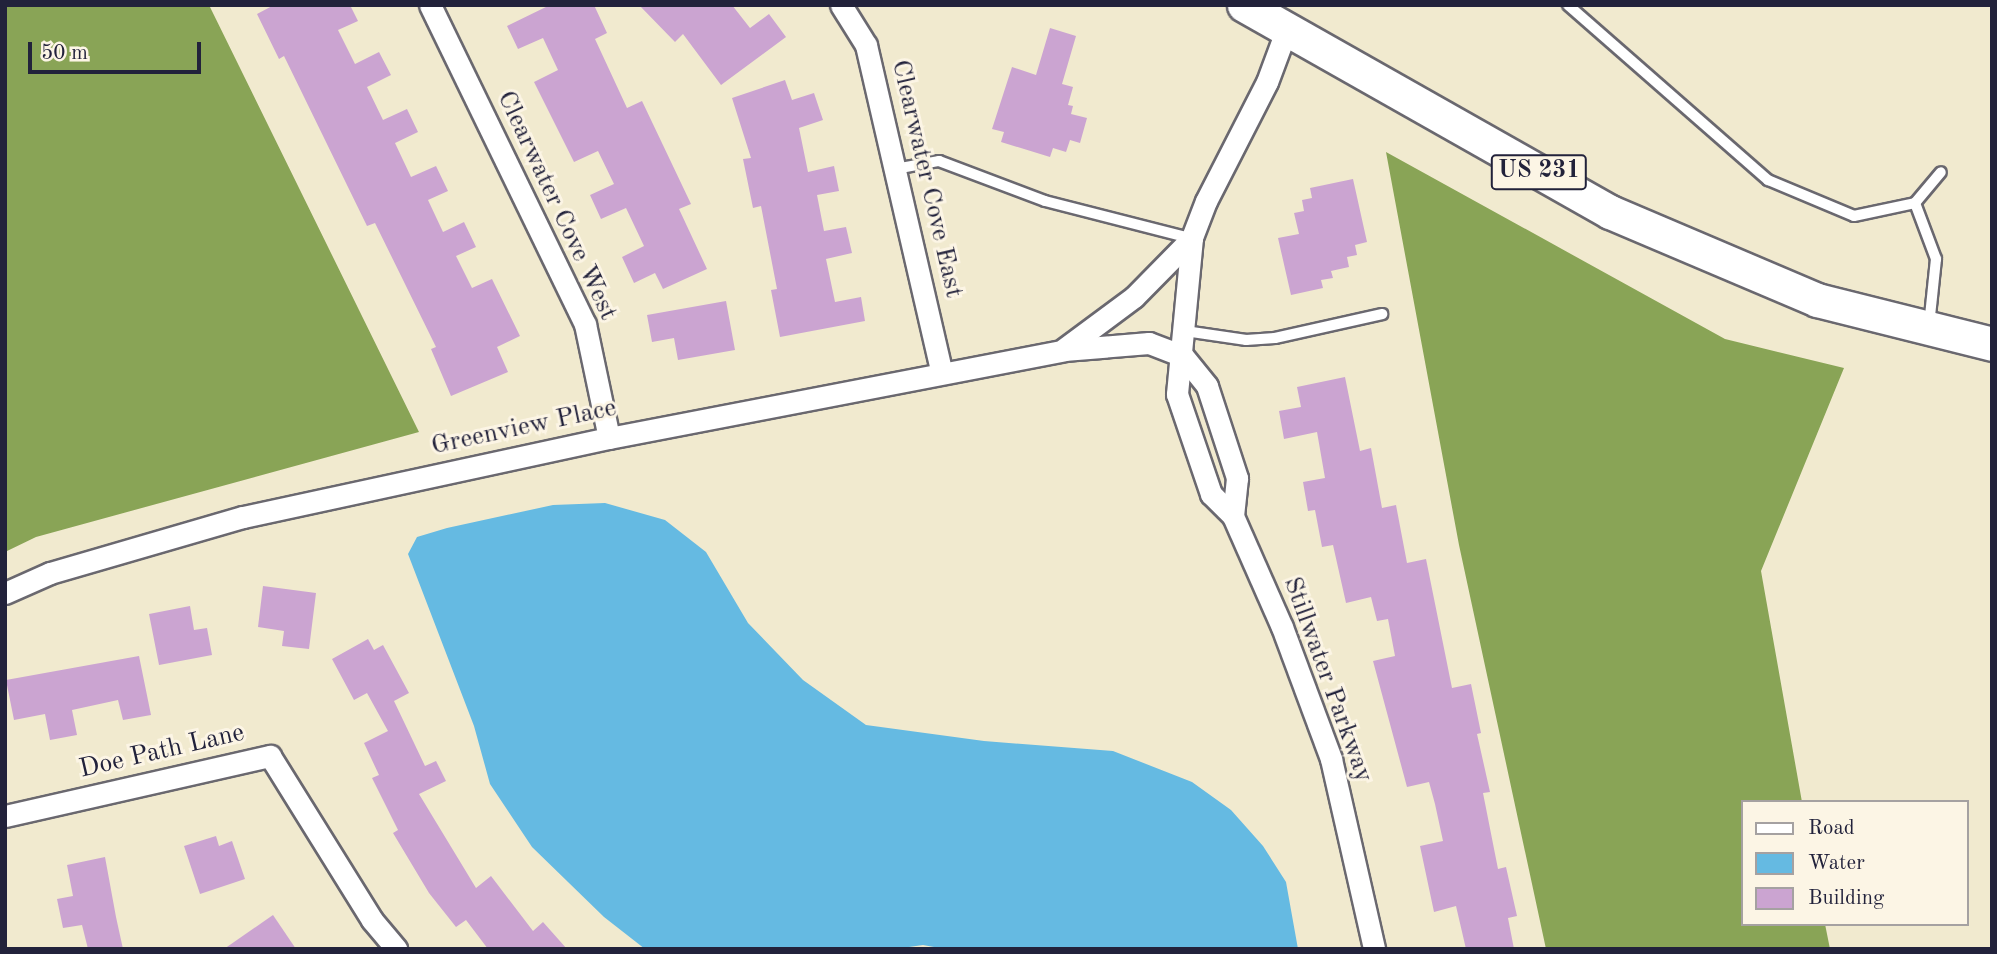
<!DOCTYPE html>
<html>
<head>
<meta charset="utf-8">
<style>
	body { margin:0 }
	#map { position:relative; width:1997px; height:954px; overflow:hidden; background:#f1eacf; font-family:"Old Standard TT",serif }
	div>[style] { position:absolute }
	.forest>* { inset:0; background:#89a456 }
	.water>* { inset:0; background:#65bae2 }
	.building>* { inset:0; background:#cba4d1 }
	.roads { filter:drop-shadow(2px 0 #6a686f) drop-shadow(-2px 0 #6a686f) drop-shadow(0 2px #6a686f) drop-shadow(0 -2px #6a686f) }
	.lane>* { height:10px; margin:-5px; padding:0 5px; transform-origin:5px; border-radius:5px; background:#fff }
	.street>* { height:21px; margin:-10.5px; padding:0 10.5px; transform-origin:10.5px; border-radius:10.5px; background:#fff }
	.primary>* { height:33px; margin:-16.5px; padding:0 16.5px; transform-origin:16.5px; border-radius:16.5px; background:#fff }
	span { translate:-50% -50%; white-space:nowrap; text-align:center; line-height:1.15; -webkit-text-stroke:6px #fcf5e5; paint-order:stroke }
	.shield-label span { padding:2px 5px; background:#fcf5e5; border:2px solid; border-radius:5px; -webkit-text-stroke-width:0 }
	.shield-label { font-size:24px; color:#22223b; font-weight:700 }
	.street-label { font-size:26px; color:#22223b }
	.frame { position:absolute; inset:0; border:7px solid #22223b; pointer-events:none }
	.legend { position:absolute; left:1741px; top:800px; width:228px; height:126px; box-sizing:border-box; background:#fcf5e5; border:2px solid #a5a1a1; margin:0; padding:9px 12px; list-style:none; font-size:21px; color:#22223b }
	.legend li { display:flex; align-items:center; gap:14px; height:35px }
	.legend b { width:35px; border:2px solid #a5a1a1 }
	.scale { position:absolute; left:28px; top:42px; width:173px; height:32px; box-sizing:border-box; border:4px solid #22223b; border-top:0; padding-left:9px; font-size:21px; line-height:24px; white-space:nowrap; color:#22223b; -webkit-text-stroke:5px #fcf5e5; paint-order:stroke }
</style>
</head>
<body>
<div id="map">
	<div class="forest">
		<i style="clip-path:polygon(5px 5px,209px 5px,419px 432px,36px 537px,5px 552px)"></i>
		<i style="clip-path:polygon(1386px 152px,1725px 339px,1844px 368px,1761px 571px,1802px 802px,1743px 802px,1743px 924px,1825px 924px,1830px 949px,1546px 949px,1459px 545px)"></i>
	</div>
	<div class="water">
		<i style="clip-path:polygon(605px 503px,665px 520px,706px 552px,748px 623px,803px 680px,866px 725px,984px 741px,1113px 751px,1192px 782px,1231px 810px,1263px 846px,1286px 882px,1298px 949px,945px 949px,923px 945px,895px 949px,645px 949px,604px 917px,532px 847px,490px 784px,474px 726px,408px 554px,417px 537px,447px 528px,553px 505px)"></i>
	</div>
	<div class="building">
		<i style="clip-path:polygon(274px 5px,350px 5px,358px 21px,338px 30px,355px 64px,379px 52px,391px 75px,367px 87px,383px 120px,407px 109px,418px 132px,395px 143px,411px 177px,436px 166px,448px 191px,428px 200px,443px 232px,464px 222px,476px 247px,456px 256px,472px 288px,492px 279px,520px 336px,497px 347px,508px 372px,451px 396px,431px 349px,436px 347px,375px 223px,367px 226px,284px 56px,279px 59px,257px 14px)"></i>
		<i style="clip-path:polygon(550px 5px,594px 5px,607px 33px,595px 39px,627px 108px,642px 101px,691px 204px,679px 209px,707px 269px,663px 289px,655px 273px,634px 283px,622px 257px,644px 246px,626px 208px,601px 219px,590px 195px,614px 184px,598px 151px,574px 162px,534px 82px,558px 70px,543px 38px,518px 49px,507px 26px)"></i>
		<i style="clip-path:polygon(639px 5px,732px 5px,750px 28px,769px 14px,786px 37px,721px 85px,683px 34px,675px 42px)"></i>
		<i style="clip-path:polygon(1050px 28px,1076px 36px,1062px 84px,1073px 87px,1068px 105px,1073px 106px,1071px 114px,1087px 118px,1080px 143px,1070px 140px,1066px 152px,1053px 148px,1050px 157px,1001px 142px,1004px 132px,992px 129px,1012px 67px,1036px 75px)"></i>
		<i style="clip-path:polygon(785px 80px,792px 100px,814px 93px,823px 120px,799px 128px,808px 172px,834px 166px,839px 191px,817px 195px,824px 231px,846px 227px,852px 253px,826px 259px,835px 302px,861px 297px,865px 321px,780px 337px,771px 290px,777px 289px,761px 206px,753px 208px,743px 159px,751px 158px,732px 98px)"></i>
		<i style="clip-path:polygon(1353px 179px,1367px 242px,1355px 245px,1357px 255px,1347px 257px,1349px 267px,1331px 271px,1333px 278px,1321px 280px,1323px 288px,1291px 295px,1278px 238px,1299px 234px,1294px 213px,1304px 211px,1302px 200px,1312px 198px,1310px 188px)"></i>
		<i style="clip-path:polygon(726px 301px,735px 350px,678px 360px,674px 338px,652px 342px,647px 315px)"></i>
		<i style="clip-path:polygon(1345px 377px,1360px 451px,1371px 448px,1382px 508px,1396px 505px,1407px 563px,1426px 559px,1452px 688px,1471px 684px,1481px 733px,1477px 734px,1490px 792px,1483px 793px,1498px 869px,1506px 867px,1517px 916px,1508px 918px,1514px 949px,1466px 949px,1456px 906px,1434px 912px,1420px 846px,1443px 841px,1435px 804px,1429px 782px,1407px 787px,1373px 661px,1395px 656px,1388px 619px,1377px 621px,1371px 597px,1346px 603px,1333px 545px,1322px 547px,1315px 510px,1308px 511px,1303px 482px,1325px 478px,1317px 432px,1284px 439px,1279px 411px,1301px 407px,1297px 387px)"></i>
		<i style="clip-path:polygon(263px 586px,316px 593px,309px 649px,282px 646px,284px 631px,258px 627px)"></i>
		<i style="clip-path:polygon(190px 606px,194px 630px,207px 628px,212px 655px,159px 665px,149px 614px)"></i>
		<i style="clip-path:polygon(368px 639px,374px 650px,383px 645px,409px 693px,394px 701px,425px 766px,436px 761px,446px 781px,419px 794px,476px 888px,491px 876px,533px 931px,543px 922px,567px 949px,488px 949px,466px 920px,456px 927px,429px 893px,393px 833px,398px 830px,372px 778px,379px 775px,364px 743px,388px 731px,367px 693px,354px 700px,332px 659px)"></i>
		<i style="clip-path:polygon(139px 656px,151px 715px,123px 720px,118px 700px,72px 710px,77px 735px,50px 740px,45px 714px,14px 720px,6px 680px)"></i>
		<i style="clip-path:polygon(216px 836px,219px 846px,232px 841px,245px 879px,200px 894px,184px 846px)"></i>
		<i style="clip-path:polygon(105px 857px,116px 917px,123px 949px,88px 949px,82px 925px,63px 928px,57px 899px,73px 896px,67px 865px)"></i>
		<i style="clip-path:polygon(273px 915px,296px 949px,224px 949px)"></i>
	</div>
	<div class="roads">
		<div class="lane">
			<i style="left:1568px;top:5px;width:266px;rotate:41.2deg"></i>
			<i style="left:1768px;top:180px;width:93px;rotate:22.7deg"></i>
			<i style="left:1854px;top:216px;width:62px;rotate:-12deg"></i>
			<i style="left:1915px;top:203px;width:40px;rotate:-50deg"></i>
			<i style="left:895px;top:169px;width:45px;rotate:-10.3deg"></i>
			<i style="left:939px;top:161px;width:113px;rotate:20.7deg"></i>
			<i style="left:1045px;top:201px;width:150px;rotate:14.3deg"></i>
			<i style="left:1915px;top:203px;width:60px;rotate:69.4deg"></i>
			<i style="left:1936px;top:259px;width:67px;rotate:96deg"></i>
			<i style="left:1185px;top:331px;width:62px;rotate:8.4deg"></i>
			<i style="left:1246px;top:340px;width:29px;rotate:-4deg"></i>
			<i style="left:1275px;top:338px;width:110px;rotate:-12.6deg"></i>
		</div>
		<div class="street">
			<i style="left:430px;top:5px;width:355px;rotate:64.1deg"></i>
			<i style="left:585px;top:324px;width:116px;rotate:78.1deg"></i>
			<i style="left:841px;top:5px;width:47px;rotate:58deg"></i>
			<i style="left:866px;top:45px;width:335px;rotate:77deg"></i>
			<i style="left:1286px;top:31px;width:54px;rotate:110.4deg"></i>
			<i style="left:1267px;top:82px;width:134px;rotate:117.1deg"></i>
			<i style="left:1206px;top:201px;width:40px;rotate:111deg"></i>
			<i style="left:1192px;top:238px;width:157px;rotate:95.5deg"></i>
			<i style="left:1177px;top:394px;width:106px;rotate:71.2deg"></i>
			<i style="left:1211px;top:494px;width:31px;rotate:45deg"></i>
			<i style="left:1233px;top:516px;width:121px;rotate:66.2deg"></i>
			<i style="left:1282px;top:627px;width:141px;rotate:69.6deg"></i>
			<i style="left:1331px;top:759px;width:195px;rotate:77.2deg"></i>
			<i style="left:1064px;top:349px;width:87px;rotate:-36.6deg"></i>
			<i style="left:1134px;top:297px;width:83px;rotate:-45.5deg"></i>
			<i style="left:1183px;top:356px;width:38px;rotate:51deg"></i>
			<i style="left:1207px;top:386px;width:97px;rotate:71.9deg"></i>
			<i style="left:1237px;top:478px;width:38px;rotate:96deg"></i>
			<i style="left:5px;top:593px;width:49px;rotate:-24deg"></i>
			<i style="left:50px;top:573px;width:201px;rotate:-16.2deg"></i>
			<i style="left:243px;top:517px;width:374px;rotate:-12.2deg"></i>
			<i style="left:609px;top:438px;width:463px;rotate:-10.9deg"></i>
			<i style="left:1064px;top:350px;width:85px;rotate:-4.7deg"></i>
			<i style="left:1149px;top:343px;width:36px;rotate:21deg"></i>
			<i style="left:5px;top:816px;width:272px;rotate:-12.8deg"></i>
			<i style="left:270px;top:756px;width:193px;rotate:58.1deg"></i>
			<i style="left:372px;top:920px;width:38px;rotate:50deg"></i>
		</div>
		<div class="primary">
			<i style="left:1244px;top:5px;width:420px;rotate:29.5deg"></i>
			<i style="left:1610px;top:212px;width:225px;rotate:23deg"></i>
			<i style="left:1817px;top:300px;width:180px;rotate:14.1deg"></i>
		</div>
	</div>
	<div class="shield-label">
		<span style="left:1539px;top:172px">US 231</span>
	</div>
	<div class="street-label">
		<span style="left:926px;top:179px;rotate:77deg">Clearwater Cove East</span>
		<span style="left:556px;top:206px;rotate:65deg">Clearwater Cove West</span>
		<span style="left:524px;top:428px;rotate:-12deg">Greenview Place</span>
		<span style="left:1327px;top:680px;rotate:70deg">Stillwater Parkway</span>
		<span style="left:162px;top:752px;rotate:-13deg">Doe Path Lane</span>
	</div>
	<div class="frame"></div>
	<ul class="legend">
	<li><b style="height:9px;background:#fff"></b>Road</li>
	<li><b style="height:19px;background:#65bae2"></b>Water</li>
	<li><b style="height:19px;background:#cba4d1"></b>Building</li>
	</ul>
	<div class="scale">50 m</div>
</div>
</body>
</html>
